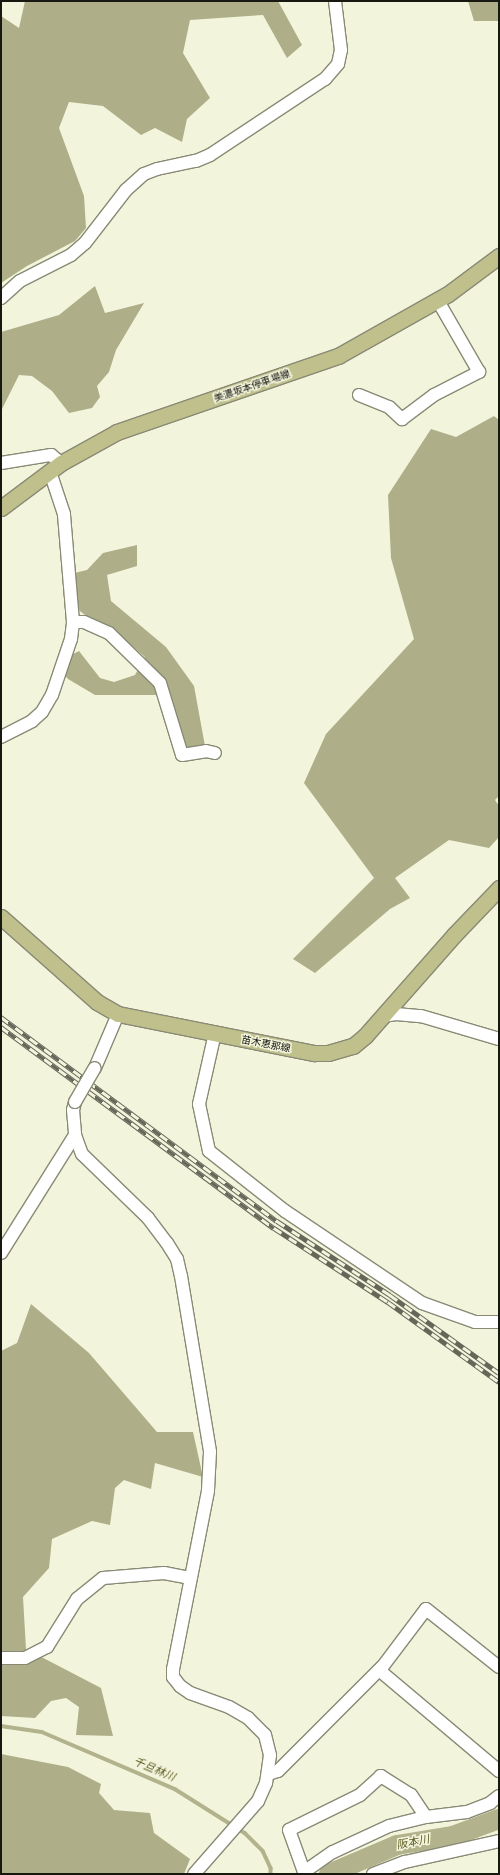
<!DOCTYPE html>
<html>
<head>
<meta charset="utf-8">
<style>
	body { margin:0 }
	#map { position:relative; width:500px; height:1875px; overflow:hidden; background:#f3f4dc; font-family:"Source Serif 4","Noto Sans JP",serif }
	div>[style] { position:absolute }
	.forest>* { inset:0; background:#aeaf88 }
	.stream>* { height:3.5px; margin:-1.75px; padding:0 1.75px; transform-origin:1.75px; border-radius:1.75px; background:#b2b38c }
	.river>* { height:20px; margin:-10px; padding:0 10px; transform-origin:10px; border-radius:10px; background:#b2b38c }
	.roads { filter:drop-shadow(1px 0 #898a75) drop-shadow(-1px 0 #898a75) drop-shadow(0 1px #898a75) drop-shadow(0 -1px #898a75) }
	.minor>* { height:12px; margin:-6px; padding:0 6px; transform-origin:6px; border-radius:6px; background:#fff }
	.major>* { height:15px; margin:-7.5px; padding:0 7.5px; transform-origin:7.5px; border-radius:7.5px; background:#c0c08c }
	.rail>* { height:4.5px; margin-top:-2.25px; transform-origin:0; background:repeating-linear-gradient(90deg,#f3f4dc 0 9px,#666759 0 18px); box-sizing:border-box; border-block:1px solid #666759 }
	.bridges { filter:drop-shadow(1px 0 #898a75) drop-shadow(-1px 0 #898a75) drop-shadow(0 1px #898a75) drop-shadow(0 -1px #898a75) }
	.minor-bridge>* { height:12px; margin:-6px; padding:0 6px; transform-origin:6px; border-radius:6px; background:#fff }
	span { translate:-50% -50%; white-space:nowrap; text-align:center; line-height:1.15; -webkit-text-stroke:3px #f3f4dc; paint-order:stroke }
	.street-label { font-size:10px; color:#17180f }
	.water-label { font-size:11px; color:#5b5b1c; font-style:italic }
	.frame { position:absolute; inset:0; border:2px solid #17180f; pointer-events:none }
</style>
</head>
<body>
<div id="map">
	<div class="forest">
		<i style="clip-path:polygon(25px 1px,278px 1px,302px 45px,287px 58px,263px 15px,190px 20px,183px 53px,210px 98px,187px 119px,182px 142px,155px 128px,141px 135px,103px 106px,69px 102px,59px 128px,84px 196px,86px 228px,75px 241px,27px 266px,1px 283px,1px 16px,19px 28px)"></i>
		<i style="clip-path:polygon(468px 1px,499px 1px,499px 21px,474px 21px)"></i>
		<i style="clip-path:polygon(95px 286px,105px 313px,144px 303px,116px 350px,109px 372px,97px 386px,100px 397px,92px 408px,69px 413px,52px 391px,32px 376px,19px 375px,1px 411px,1px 332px,59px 315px)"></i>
		<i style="clip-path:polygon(494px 416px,499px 420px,499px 796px,495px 800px,499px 806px,499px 837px,489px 848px,449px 840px,395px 878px,410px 898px,390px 909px,315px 973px,293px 959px,374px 878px,304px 783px,326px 734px,414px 639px,391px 558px,388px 495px,431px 429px,456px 437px)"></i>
		<i style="clip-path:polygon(137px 545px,137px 566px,107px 575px,111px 601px,166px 647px,194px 686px,205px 746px,182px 749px,167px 695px,95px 695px,68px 679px,62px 672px,69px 656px,79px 651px,100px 678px,114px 682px,135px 675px,145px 657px,131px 645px,99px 626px,71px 604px,70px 574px,87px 570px,103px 553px)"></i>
		<i style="clip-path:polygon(31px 1304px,89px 1353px,157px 1432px,193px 1432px,203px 1477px,155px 1463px,151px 1489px,124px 1480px,115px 1488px,110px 1525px,92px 1521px,52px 1539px,49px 1568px,23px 1597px,26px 1649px,101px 1688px,113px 1736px,76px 1735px,79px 1707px,66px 1698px,51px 1701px,35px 1718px,1px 1716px,1px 1351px,17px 1343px)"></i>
		<i style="clip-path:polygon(1px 1754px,68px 1767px,101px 1784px,99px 1793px,114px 1810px,150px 1813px,154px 1833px,190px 1859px,184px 1874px,1px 1874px)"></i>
	</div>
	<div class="stream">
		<i style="left:1px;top:1726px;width:41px;rotate:8.3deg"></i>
		<i style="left:42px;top:1732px;width:145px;rotate:23.2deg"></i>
		<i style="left:175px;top:1789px;width:83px;rotate:32.2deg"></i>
		<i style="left:245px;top:1833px;width:25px;rotate:45deg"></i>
		<i style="left:263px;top:1851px;width:19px;rotate:65deg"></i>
		<i style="left:271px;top:1868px;width:6px;rotate:90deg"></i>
	</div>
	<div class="river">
		<i style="left:329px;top:1874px;width:74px;rotate:-23.1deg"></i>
		<i style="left:397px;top:1845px;width:57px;rotate:-9.1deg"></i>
		<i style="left:453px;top:1836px;width:49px;rotate:-20.3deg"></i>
	</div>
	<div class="roads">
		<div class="minor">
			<i style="left:1px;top:298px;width:25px;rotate:-42deg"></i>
			<i style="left:20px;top:281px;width:57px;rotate:-27deg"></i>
			<i style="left:71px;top:255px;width:18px;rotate:-41deg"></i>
			<i style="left:85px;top:243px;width:67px;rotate:-52.3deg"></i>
			<i style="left:126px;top:190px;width:24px;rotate:-42deg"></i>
			<i style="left:144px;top:174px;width:14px;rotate:-21deg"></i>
			<i style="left:157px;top:169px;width:40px;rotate:-12deg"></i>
			<i style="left:196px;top:161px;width:15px;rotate:-23deg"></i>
			<i style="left:210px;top:155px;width:138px;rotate:-33.5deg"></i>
			<i style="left:325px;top:79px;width:20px;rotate:-49deg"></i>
			<i style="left:338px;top:64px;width:14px;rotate:-78deg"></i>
			<i style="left:341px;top:50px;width:49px;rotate:-97deg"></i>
			<i style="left:359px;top:395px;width:32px;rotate:22deg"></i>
			<i style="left:389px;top:407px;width:18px;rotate:43deg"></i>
			<i style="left:402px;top:419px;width:40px;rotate:-37deg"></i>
			<i style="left:434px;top:395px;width:51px;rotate:-27.1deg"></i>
			<i style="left:479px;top:372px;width:82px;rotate:-120deg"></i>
			<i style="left:1px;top:463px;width:51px;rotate:-9.1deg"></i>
			<i style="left:51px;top:455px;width:13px;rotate:39deg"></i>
			<i style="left:73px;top:622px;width:11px"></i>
			<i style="left:84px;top:622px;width:27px;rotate:24deg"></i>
			<i style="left:109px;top:633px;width:71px;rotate:44.4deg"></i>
			<i style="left:160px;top:683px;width:75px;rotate:73deg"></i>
			<i style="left:182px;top:755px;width:24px;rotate:-9deg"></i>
			<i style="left:206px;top:751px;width:9px;rotate:13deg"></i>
			<i style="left:1px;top:737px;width:35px;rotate:-27deg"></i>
			<i style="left:32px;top:721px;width:13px;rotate:-42deg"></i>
			<i style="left:42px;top:712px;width:20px;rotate:-60deg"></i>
			<i style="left:52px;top:695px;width:59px;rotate:-71.3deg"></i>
			<i style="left:71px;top:639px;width:17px;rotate:-83deg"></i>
			<i style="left:73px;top:622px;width:108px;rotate:-94.8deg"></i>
			<i style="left:64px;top:514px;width:44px;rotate:-108.4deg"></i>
			<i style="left:383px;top:1016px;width:13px;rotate:-9deg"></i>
			<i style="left:396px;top:1014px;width:25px;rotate:5deg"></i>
			<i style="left:421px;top:1016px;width:81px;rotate:16.4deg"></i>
			<i style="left:215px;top:1033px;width:73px;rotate:102.7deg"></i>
			<i style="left:199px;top:1104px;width:48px;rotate:78deg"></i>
			<i style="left:209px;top:1151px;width:97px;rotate:38.3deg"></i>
			<i style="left:285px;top:1211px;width:165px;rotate:33.9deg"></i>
			<i style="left:422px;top:1303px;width:56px;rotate:19.7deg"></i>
			<i style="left:475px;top:1322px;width:24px"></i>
			<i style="left:95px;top:1068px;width:59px;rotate:-66.9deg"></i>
			<i style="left:75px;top:1102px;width:8px;rotate:104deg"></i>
			<i style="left:73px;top:1110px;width:25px;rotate:85deg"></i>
			<i style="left:75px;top:1135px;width:20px;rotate:70deg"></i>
			<i style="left:82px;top:1154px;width:92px;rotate:44.1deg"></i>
			<i style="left:148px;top:1218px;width:31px;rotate:53deg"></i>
			<i style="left:167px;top:1243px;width:19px;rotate:58deg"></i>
			<i style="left:177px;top:1259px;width:17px;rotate:77deg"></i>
			<i style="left:181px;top:1276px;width:178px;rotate:80.6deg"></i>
			<i style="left:210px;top:1452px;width:39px;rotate:93deg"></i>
			<i style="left:208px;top:1491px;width:181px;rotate:101.1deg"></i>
			<i style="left:173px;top:1669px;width:8px;rotate:90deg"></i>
			<i style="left:173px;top:1677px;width:11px;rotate:52deg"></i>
			<i style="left:180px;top:1686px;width:12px;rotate:35deg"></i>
			<i style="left:190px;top:1693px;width:41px;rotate:19.7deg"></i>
			<i style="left:229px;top:1707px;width:22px;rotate:30deg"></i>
			<i style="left:248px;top:1718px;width:24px;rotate:45deg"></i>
			<i style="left:265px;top:1735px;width:21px;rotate:76deg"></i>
			<i style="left:270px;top:1755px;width:28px;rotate:98deg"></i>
			<i style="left:266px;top:1783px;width:20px;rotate:114deg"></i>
			<i style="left:258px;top:1801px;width:97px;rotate:131.2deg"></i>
			<i style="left:1px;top:1253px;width:139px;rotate:-57.9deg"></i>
			<i style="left:1px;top:1658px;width:24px"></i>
			<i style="left:25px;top:1658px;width:25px;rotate:-27deg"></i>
			<i style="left:47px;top:1647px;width:57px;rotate:-58deg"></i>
			<i style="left:77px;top:1599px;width:33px;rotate:-39deg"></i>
			<i style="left:103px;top:1578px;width:61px;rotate:-4.7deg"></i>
			<i style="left:164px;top:1573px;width:26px;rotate:11deg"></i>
			<i style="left:379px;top:1670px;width:157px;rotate:40.1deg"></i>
			<i style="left:268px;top:1774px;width:10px;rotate:-17deg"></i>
			<i style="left:278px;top:1771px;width:148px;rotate:-45deg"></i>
			<i style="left:383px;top:1666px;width:71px;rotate:-53deg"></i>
			<i style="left:426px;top:1609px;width:93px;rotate:38.5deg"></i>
			<i style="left:426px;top:1817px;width:27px;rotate:-124deg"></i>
			<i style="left:411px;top:1795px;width:36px;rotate:-148deg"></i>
			<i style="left:381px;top:1776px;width:28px;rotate:138deg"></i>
			<i style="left:360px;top:1795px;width:79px;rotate:153.8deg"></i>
			<i style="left:289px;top:1830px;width:45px;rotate:70.3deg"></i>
			<i style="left:304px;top:1872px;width:35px;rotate:-35deg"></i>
			<i style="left:333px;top:1852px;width:62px;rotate:-24.9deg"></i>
			<i style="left:389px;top:1826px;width:38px;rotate:-14deg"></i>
			<i style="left:426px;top:1817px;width:41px;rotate:-7deg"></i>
			<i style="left:467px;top:1812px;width:25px;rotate:-21deg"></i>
			<i style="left:490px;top:1803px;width:11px;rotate:-38deg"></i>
			<i style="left:373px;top:1874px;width:34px;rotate:-21deg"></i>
			<i style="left:405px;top:1862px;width:96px;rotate:-12.6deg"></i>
		</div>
		<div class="major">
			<i style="left:1px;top:508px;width:75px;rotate:-36.9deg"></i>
			<i style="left:61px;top:463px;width:64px;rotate:-29deg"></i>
			<i style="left:117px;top:432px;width:234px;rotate:-19deg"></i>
			<i style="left:338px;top:356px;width:126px;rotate:-29.4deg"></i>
			<i style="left:448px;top:294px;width:64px;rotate:-36.7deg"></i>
			<i style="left:1px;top:917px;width:128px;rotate:41.5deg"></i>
			<i style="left:97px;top:1002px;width:24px;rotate:30deg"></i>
			<i style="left:118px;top:1014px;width:200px;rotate:11.3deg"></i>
			<i style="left:314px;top:1053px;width:14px"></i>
			<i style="left:328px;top:1053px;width:26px;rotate:-16deg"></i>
			<i style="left:353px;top:1046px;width:16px;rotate:-40deg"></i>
			<i style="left:365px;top:1036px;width:135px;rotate:-48.6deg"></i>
			<i style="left:454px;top:935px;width:65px;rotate:-46.2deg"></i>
		</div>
	</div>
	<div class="rail">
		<i style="left:1px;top:1017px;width:343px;rotate:36.5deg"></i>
		<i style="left:277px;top:1221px;width:135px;rotate:33.2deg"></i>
		<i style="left:390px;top:1295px;width:134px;rotate:35.6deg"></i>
		<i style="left:1px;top:1027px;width:339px;rotate:36.4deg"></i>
		<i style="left:274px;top:1228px;width:136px;rotate:33deg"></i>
		<i style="left:388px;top:1302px;width:137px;rotate:35.8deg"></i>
	</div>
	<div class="bridges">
		<div class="minor-bridge">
			<i style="left:75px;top:1102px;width:39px;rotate:-60deg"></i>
		</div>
	</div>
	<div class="street-label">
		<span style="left:252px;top:386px;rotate:-19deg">美濃坂本停車場線</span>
		<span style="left:266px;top:1044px;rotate:11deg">苗木恵那線</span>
	</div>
	<div class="water-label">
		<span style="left:154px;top:1770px;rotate:23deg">千旦林川</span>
		<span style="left:413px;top:1843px;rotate:-11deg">阪本川</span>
	</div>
	<div class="frame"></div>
</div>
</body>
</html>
